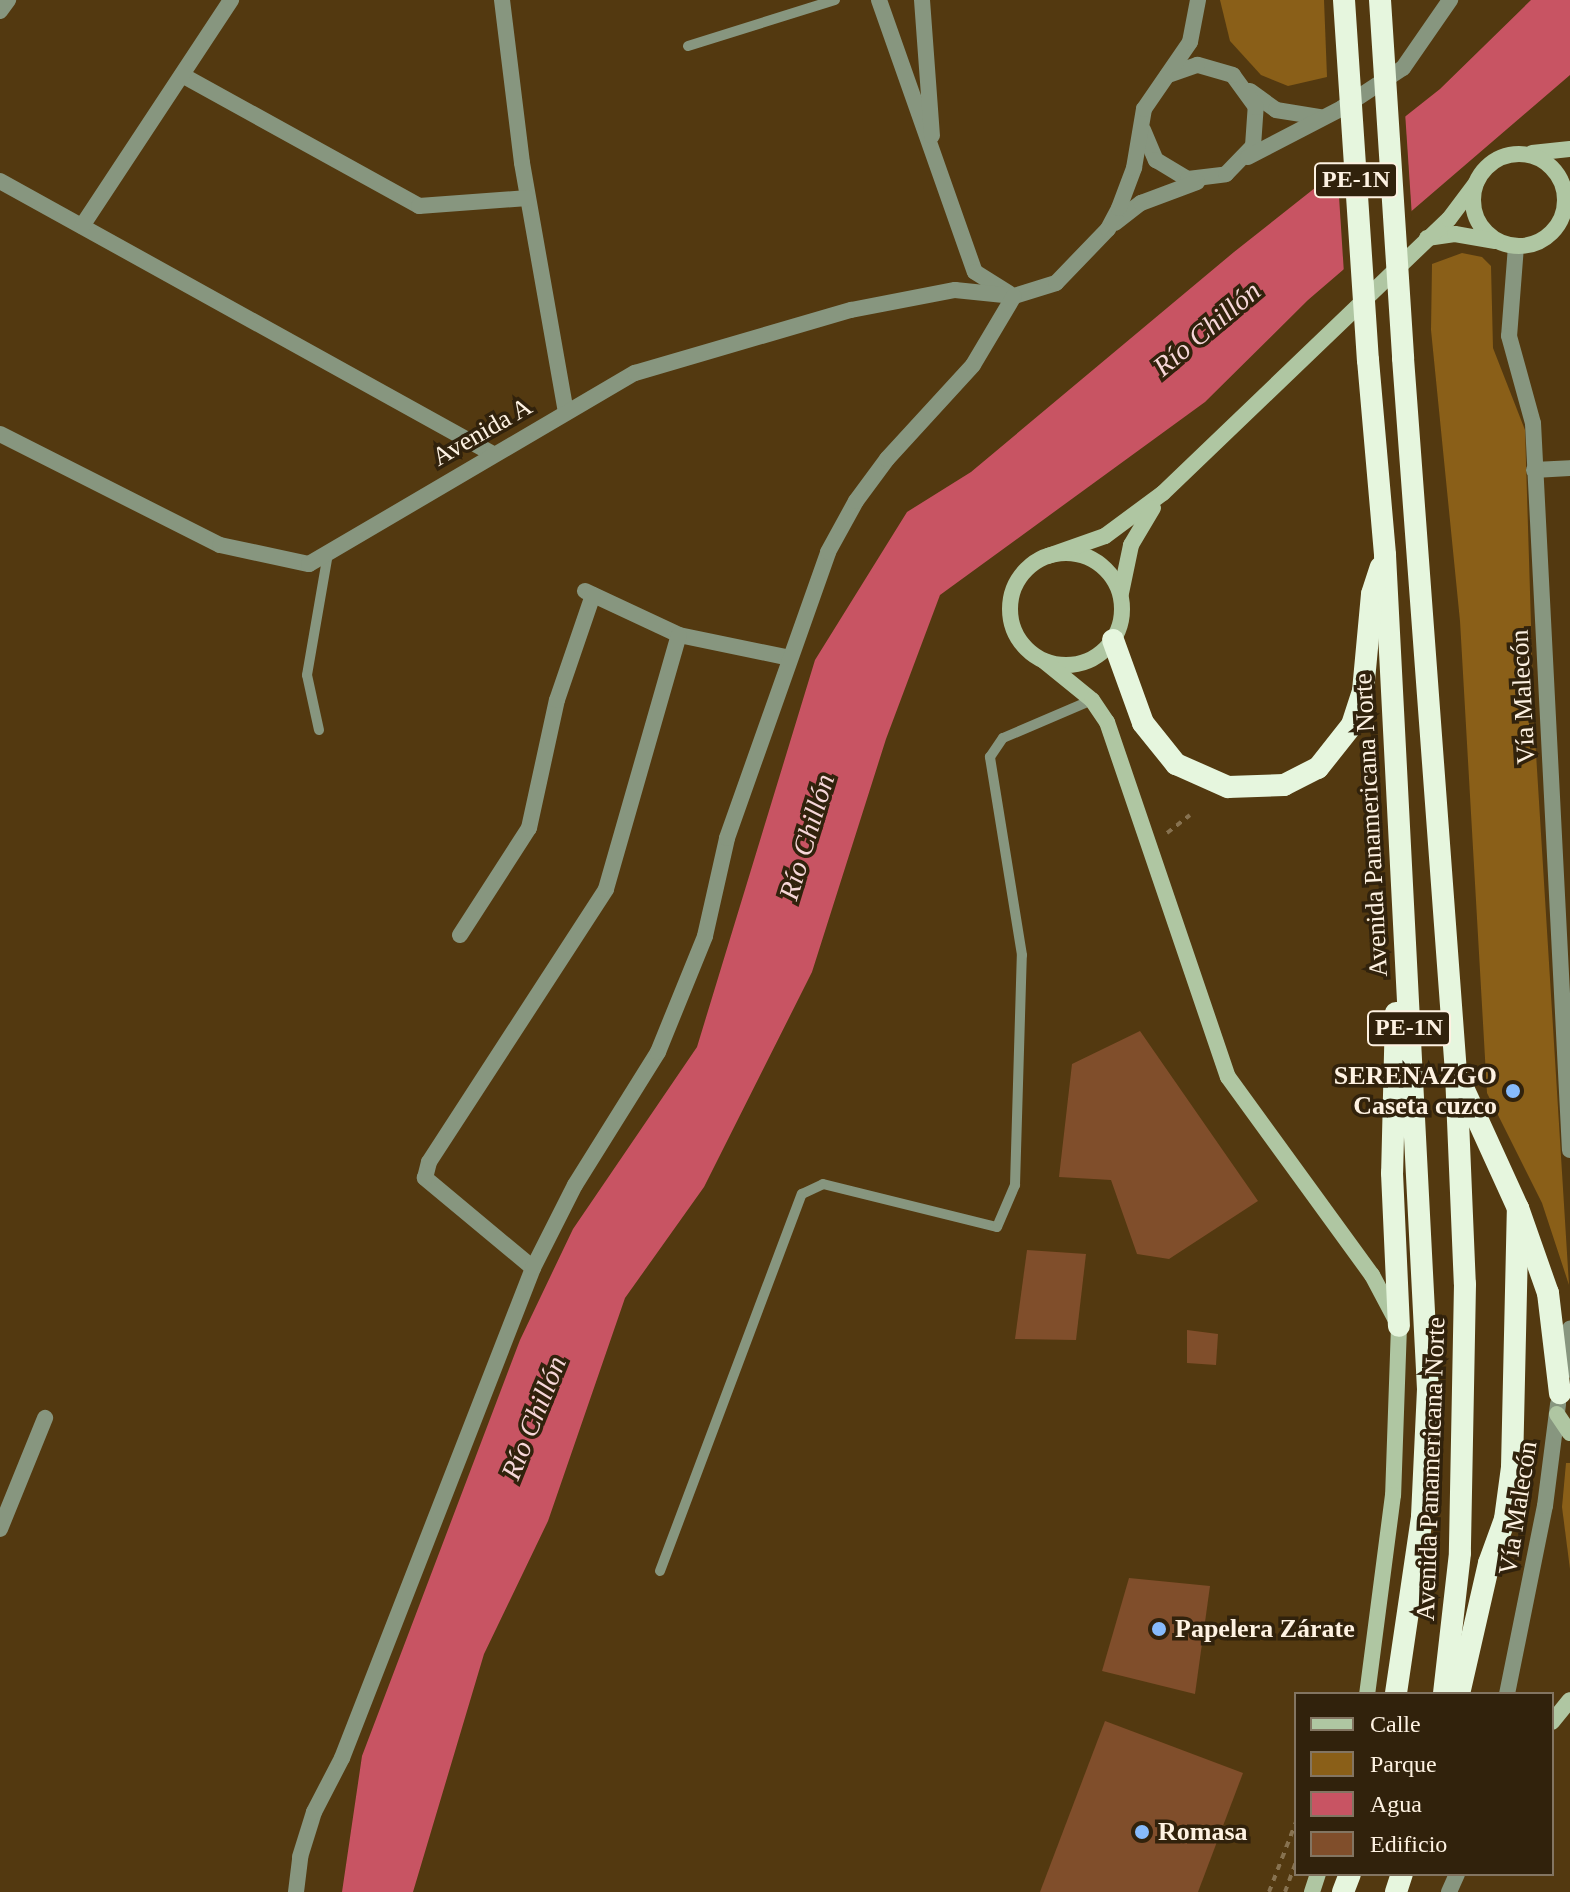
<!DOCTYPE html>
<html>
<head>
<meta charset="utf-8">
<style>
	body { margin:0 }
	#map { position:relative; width:1570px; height:1892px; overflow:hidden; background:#533910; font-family:"Times New Roman",serif }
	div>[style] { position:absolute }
	.green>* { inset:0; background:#8a5f18 }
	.water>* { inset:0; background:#c85463 }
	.pier>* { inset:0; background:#533910 }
	.building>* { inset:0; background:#804e2b }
	.path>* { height:4px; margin-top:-2px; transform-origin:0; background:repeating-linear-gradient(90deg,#877250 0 6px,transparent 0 12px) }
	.service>* { height:10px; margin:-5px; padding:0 5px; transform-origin:5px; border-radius:5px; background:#87967f }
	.minor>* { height:16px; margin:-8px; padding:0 8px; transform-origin:8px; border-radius:8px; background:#87967f }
	.tertiary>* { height:16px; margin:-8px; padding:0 8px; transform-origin:8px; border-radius:8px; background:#87967f }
	.secondary>* { height:16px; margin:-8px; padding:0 8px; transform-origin:8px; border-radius:8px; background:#afc6a2 }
	.secondary>.ring { margin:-8px; padding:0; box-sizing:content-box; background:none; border:16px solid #afc6a2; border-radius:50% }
	.trunk>* { height:22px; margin:-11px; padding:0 11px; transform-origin:11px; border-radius:11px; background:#e6f6de }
	.trunk-bridge>* { height:22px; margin:-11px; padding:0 11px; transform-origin:11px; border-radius:11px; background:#e6f6de }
	.dots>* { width:22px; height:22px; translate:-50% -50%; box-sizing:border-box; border:4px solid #31220c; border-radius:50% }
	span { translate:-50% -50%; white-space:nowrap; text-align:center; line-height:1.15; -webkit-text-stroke:7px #31220c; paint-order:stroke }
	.shield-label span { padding:2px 6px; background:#31220c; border:2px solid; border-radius:6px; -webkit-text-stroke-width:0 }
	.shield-label { font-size:24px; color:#fef2e2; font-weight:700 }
	.street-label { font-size:26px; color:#fef2e2 }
	.poi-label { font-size:26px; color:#fef2e2; font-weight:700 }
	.right { translate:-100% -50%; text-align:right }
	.left { translate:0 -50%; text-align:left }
	.water-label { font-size:28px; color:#f7d7d9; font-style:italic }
	.legend { position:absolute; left:1294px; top:1692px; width:260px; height:184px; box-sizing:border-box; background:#31220c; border:2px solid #837562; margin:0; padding:10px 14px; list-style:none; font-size:24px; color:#fef2e2 }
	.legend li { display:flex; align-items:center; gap:16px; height:40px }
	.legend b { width:40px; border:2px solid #837562 }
</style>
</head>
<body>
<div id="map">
	<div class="green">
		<i style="clip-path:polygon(1220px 0,1324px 0,1327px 77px,1288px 86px,1261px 75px,1230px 41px)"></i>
		<i style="clip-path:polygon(1462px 253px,1482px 257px,1491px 266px,1493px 348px,1525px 430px,1534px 721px,1569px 1285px,1542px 1203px,1487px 1093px,1460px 621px,1431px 330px,1432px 264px)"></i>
		<i style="clip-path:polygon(1566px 1463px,1570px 1463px,1570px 1569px,1562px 1507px)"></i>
	</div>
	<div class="water">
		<i style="clip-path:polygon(1531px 0,1570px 0,1570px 75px,1308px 300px,1205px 402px,940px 595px,886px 739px,812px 972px,704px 1187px,625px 1298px,548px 1521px,484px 1654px,413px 1892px,342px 1892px,362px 1756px,520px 1340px,573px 1229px,697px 1047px,815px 660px,907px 512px,971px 472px,1234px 252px,1440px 89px)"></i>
	</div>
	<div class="pier">
		<i style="clip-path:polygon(1405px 112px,1412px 217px,1344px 274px,1337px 165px)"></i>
	</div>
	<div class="building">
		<i style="clip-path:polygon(1140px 1031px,1258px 1201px,1169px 1259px,1137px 1254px,1111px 1180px,1059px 1177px,1072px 1064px)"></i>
		<i style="clip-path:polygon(1027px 1250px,1086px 1254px,1076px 1340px,1015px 1339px)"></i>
		<i style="clip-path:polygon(1187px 1330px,1218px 1334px,1216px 1365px,1187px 1363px)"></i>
		<i style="clip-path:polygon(1129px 1578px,1210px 1586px,1195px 1694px,1102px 1671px)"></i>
		<i style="clip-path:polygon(1105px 1721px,1243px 1773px,1198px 1892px,1040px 1892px)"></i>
	</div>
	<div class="path">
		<i style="left:1167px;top:833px;width:29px;rotate:-38deg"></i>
		<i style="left:1269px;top:1892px;width:75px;rotate:-68.9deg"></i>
		<i style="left:1285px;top:1892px;width:32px;rotate:-70deg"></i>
	</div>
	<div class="service">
		<i style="left:688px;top:46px;width:154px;rotate:-17.4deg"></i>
		<i style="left:319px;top:730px;width:56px;rotate:-102.3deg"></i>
		<i style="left:307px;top:675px;width:124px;rotate:-80.2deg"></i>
		<i style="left:660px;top:1571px;width:403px;rotate:-69.4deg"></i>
		<i style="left:802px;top:1194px;width:23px;rotate:-25deg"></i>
		<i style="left:823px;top:1184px;width:179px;rotate:13.9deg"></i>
		<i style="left:997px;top:1227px;width:46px;rotate:-66.8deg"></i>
		<i style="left:1015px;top:1185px;width:230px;rotate:-88.3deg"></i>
		<i style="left:1022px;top:955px;width:201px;rotate:-99.2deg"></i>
		<i style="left:990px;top:757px;width:23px;rotate:-56deg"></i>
		<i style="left:1003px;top:738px;width:97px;rotate:-23.1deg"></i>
	</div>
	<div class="minor">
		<i style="left:502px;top:0;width:164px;rotate:83deg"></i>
		<i style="left:522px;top:163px;width:253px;rotate:80deg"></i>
		<i style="left:879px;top:0;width:288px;rotate:70.6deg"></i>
		<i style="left:975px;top:272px;width:40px;rotate:32deg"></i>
		<i style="left:922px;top:0;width:136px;rotate:85.8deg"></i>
		<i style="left:0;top:11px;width:14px;rotate:-54deg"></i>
		<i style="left:182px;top:75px;width:271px;rotate:28.9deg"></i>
		<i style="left:419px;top:206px;width:109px;rotate:-4.2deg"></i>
		<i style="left:1250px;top:91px;width:32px;rotate:36deg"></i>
		<i style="left:1276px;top:110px;width:45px;rotate:9deg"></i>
		<i style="left:1143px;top:130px;width:33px;rotate:67deg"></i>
		<i style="left:1156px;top:160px;width:37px;rotate:31deg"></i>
		<i style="left:1188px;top:179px;width:38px;rotate:-7deg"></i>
		<i style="left:1226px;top:174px;width:39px;rotate:-46deg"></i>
		<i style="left:1253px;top:146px;width:39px;rotate:-86deg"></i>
		<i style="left:1256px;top:107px;width:39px;rotate:-126deg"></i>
		<i style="left:1233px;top:75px;width:37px;rotate:-164deg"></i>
		<i style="left:1197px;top:65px;width:31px;rotate:161deg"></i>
		<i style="left:1248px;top:157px;width:106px;rotate:-27.5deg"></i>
		<i style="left:1342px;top:108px;width:73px;rotate:-33.3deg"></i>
		<i style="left:1403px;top:68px;width:83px;rotate:-55.3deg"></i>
		<i style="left:0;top:181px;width:564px;rotate:28.98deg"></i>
		<i style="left:1115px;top:223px;width:33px;rotate:-38deg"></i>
		<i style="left:1141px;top:203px;width:60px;rotate:-20.6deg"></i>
		<i style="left:82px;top:226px;width:271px;rotate:-56.6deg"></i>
		<i style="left:0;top:434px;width:246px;rotate:26.8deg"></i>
		<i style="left:220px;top:545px;width:91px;rotate:12.1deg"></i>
		<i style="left:309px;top:564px;width:378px;rotate:-30.4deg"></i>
		<i style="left:635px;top:373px;width:225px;rotate:-16.3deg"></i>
		<i style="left:851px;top:310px;width:106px;rotate:-10.9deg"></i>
		<i style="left:955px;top:290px;width:59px;rotate:5.8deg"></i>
		<i style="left:1014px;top:296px;width:44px;rotate:-17.2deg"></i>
		<i style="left:1056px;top:283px;width:75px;rotate:-46.1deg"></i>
		<i style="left:1108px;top:229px;width:24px;rotate:-62deg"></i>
		<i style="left:1119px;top:208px;width:43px;rotate:-69.4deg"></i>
		<i style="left:1134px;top:168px;width:60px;rotate:-80.4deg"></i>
		<i style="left:1144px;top:109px;width:81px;rotate:-55.5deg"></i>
		<i style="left:1190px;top:42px;width:43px;rotate:-79.2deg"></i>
		<i style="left:1534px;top:470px;width:36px;rotate:-3deg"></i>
		<i style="left:585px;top:591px;width:104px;rotate:25.1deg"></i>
		<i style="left:679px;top:635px;width:113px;rotate:11.7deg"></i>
		<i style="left:460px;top:935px;width:127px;rotate:-57.2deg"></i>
		<i style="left:529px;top:828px;width:131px;rotate:-77.7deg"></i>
		<i style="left:557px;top:700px;width:111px;rotate:-71.1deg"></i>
		<i style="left:533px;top:1268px;width:141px;rotate:-140.2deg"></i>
		<i style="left:425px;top:1178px;width:16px;rotate:-76deg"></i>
		<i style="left:429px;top:1162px;width:325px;rotate:-57deg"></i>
		<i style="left:606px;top:889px;width:264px;rotate:-74deg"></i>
		<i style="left:0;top:1529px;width:120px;rotate:-67.9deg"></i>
		<i style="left:296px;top:1892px;width:35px;rotate:-83deg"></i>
		<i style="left:300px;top:1857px;width:47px;rotate:-72.7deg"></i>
		<i style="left:314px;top:1812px;width:61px;rotate:-62.6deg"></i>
		<i style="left:342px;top:1758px;width:526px;rotate:-68.7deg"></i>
		<i style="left:533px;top:1268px;width:93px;rotate:-63.2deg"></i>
		<i style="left:575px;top:1185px;width:157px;rotate:-58deg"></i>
		<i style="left:658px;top:1052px;width:125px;rotate:-67.9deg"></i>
		<i style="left:705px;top:936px;width:100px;rotate:-77.3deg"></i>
		<i style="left:727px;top:838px;width:303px;rotate:-70.5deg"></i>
		<i style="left:828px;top:552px;width:58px;rotate:-61.2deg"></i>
		<i style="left:856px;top:501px;width:52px;rotate:-53.6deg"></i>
		<i style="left:887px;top:459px;width:127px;rotate:-47.5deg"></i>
		<i style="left:973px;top:365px;width:80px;rotate:-59.3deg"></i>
	</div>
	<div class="tertiary">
		<i style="left:1516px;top:246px;width:90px;rotate:94.4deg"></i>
		<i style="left:1509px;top:336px;width:90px;rotate:74.6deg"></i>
		<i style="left:1533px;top:423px;width:728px;rotate:87.09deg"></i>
		<i style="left:1563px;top:1373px;width:45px;rotate:-81deg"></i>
		<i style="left:1507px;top:1694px;width:192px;rotate:-78.6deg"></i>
		<i style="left:1545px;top:1506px;width:103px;rotate:-82.7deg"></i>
		<i style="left:1449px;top:1892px;width:20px;rotate:-66deg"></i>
	</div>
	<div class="secondary">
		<i style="left:1532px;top:153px;width:38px;rotate:-6deg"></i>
		<i class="ring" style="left:1473px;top:154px;width:76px;height:76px"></i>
		<i style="left:1427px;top:238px;width:28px;rotate:-8deg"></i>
		<i style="left:1455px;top:234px;width:41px;rotate:9.9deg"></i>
		<i class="ring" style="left:1010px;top:553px;width:96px;height:96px"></i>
		<i style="left:1048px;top:556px;width:60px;rotate:-19.3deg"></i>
		<i style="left:1105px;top:536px;width:72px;rotate:-36.6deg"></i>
		<i style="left:1163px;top:493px;width:396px;rotate:-43.8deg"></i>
		<i style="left:1449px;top:219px;width:45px;rotate:-53.1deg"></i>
		<i style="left:1121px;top:593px;width:49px;rotate:-78.2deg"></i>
		<i style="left:1131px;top:545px;width:43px;rotate:-59.3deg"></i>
		<i style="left:1044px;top:661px;width:62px;rotate:39.1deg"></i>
		<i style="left:1092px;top:700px;width:27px;rotate:56deg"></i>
		<i style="left:1107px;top:722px;width:375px;rotate:71.2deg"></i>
		<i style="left:1228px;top:1077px;width:245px;rotate:54deg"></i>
		<i style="left:1372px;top:1275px;width:58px;rotate:62.1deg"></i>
		<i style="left:1399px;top:1326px;width:169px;rotate:92deg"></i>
		<i style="left:1393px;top:1495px;width:201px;rotate:97.4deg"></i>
		<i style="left:1557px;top:1414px;width:23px;rotate:56deg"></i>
		<i style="left:1552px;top:1722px;width:28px;rotate:-51deg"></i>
		<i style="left:1312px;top:1892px;width:19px;rotate:-72deg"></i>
	</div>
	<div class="trunk">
		<i style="left:1403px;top:358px;width:717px;rotate:85.76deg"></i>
		<i style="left:1456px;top:1073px;width:211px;rotate:87.6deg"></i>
		<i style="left:1465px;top:1284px;width:269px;rotate:91.1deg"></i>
		<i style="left:1460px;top:1553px;width:142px;rotate:96.5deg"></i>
		<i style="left:1368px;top:360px;width:196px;rotate:85deg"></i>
		<i style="left:1385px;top:555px;width:835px;rotate:87.05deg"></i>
		<i style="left:1428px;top:1389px;width:128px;rotate:92.7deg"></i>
		<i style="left:1422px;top:1517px;width:179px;rotate:98.4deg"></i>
		<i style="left:1113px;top:640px;width:88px;rotate:70.1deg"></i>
		<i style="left:1143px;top:723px;width:53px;rotate:51.2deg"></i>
		<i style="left:1176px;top:764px;width:57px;rotate:23.9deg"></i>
		<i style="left:1228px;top:787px;width:56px;rotate:-2deg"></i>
		<i style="left:1284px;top:785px;width:38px;rotate:-27deg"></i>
		<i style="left:1318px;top:768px;width:55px;rotate:-51.7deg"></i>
		<i style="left:1352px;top:725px;width:36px;rotate:-72deg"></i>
		<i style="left:1363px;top:691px;width:97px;rotate:-84.7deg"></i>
		<i style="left:1372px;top:594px;width:28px;rotate:-72deg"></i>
		<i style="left:1396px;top:1013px;width:160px;rotate:91.4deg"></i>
		<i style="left:1392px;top:1173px;width:153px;rotate:87.4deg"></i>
		<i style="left:1460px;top:1081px;width:140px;rotate:65.5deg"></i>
		<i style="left:1518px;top:1208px;width:90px;rotate:70.6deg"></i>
		<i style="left:1548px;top:1293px;width:101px;rotate:83.2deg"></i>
		<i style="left:1459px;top:1694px;width:134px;rotate:-77.1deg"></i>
		<i style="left:1489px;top:1563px;width:47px;rotate:-70deg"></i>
		<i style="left:1505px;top:1519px;width:52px;rotate:-82.3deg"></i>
		<i style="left:1512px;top:1467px;width:259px;rotate:-88.7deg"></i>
		<i style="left:1343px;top:1892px;width:19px;rotate:-69deg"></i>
		<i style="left:1396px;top:1892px;width:19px;rotate:-72deg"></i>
	</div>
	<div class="trunk-bridge">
		<i style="left:1344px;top:0;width:361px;rotate:86.2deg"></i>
		<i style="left:1380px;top:0;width:359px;rotate:86.3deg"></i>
	</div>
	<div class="dots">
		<i style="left:1513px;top:1091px;background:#87bbfc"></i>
		<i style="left:1159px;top:1629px;background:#87bbfc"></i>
		<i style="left:1142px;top:1832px;background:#87bbfc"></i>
	</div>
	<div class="shield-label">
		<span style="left:1356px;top:180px">PE-1N</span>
		<span style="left:1409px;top:1028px">PE-1N</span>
	</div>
	<div class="street-label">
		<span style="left:482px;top:432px;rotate:-30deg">Avenida A</span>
		<span style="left:1523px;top:697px;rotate:-93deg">Vía Malecón</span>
		<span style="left:1371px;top:825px;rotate:-93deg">Avenida Panamericana Norte</span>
		<span style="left:1431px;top:1469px;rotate:-88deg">Avenida Panamericana Norte</span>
		<span style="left:1518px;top:1508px;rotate:-81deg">Vía Malecón</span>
	</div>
	<div class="poi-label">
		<span class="right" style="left:1497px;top:1091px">SERENAZGO<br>Caseta cuzco</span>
		<span class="left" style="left:1175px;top:1629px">Papelera Zárate</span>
		<span class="left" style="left:1158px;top:1832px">Romasa</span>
	</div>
	<div class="water-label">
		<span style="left:1207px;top:329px;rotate:-40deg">Río Chillón</span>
		<span style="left:807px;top:837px;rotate:-73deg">Río Chillón</span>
		<span style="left:534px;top:1418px;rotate:-68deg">Río Chillón</span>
	</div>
	<ul class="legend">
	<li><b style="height:10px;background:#afc6a2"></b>Calle</li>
	<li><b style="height:22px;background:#8a5f18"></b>Parque</li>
	<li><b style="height:22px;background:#c85463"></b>Agua</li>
	<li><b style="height:22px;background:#804e2b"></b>Edificio</li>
	</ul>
</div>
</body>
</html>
